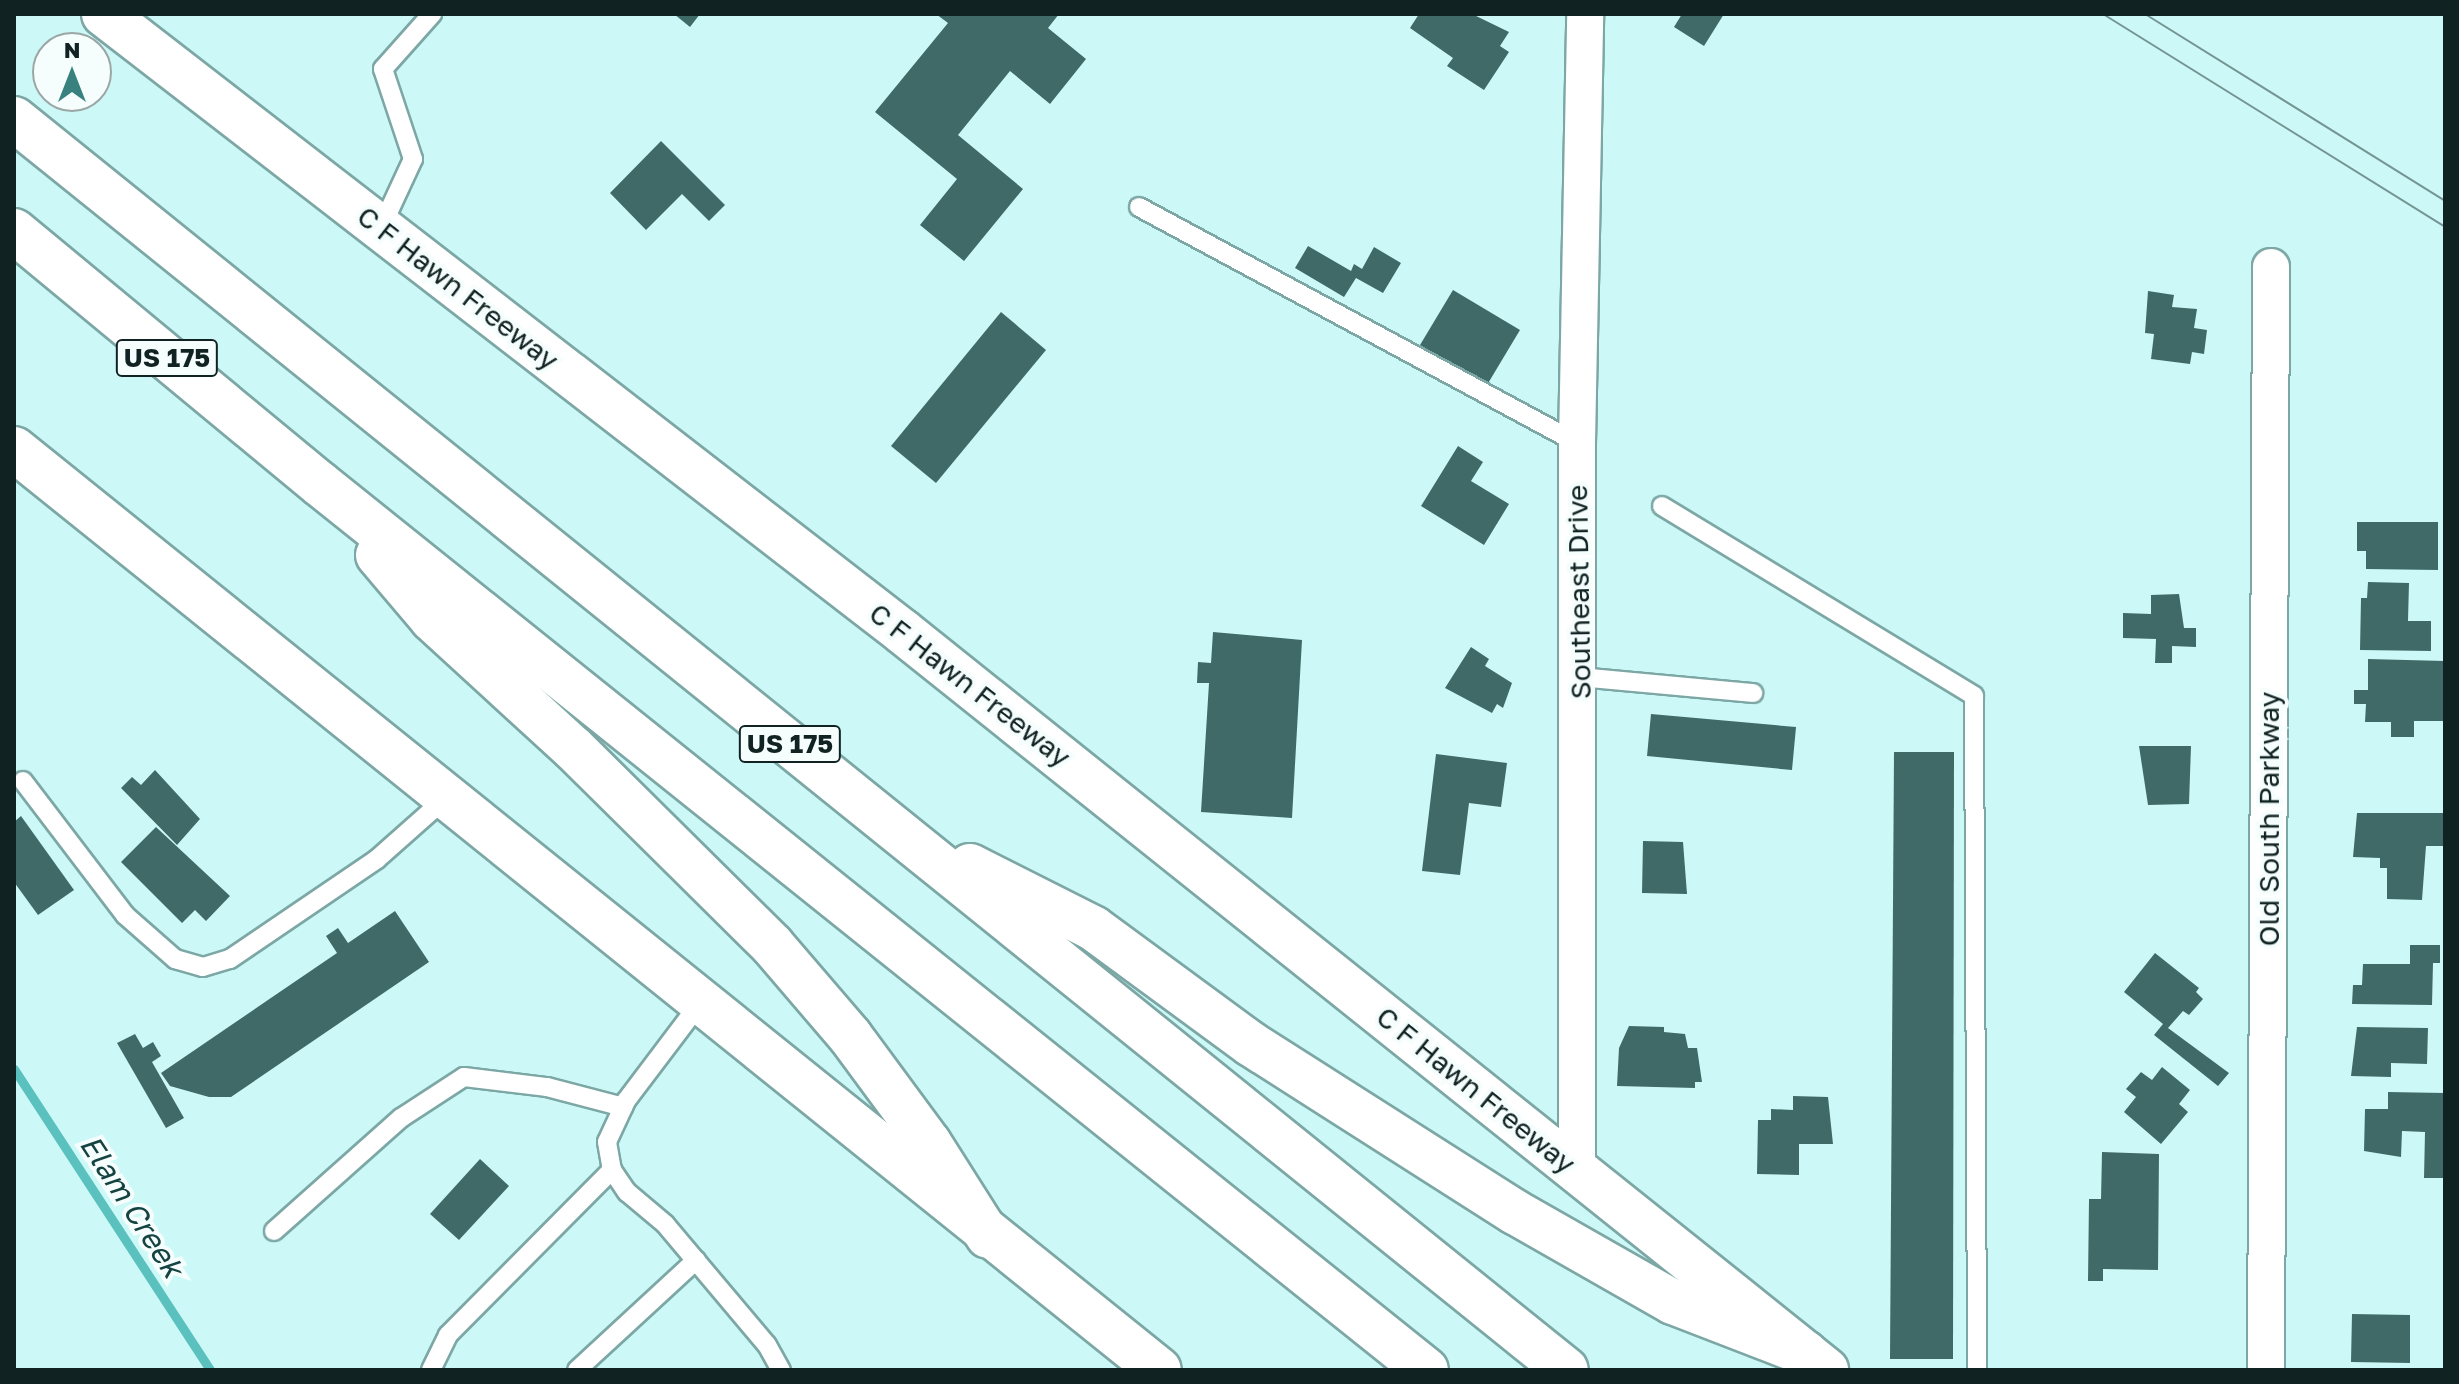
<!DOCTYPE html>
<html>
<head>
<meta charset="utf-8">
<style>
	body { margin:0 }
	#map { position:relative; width:2459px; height:1384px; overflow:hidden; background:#ccf9f7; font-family:"Golos Text",sans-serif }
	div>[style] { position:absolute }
	.stream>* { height:9px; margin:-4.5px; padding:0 4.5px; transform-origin:4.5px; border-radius:4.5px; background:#5bc1be }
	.building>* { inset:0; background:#406a68 }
	.roads { filter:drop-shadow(2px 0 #7ca7a5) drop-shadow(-2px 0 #7ca7a5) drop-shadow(0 2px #7ca7a5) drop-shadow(0 -2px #7ca7a5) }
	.lane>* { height:18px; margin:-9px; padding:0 9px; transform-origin:9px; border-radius:9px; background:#fff }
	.street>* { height:36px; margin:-18px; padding:0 18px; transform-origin:18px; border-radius:18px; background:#fff }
	.secondary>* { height:44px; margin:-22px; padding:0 22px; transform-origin:22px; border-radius:22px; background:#fff }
	.highway>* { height:44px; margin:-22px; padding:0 22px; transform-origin:22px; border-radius:22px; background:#fff }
	.tram>* { height:2px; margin:-1px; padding:0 1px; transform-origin:1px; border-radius:1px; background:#759594 }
	span { translate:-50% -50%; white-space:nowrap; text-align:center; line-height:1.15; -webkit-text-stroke:8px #f5fefd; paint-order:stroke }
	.shield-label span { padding:2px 6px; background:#f5fefd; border:2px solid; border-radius:6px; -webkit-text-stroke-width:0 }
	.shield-label { font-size:26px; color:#122; font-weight:700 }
	.street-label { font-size:28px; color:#122 }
	.water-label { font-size:30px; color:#144342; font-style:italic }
	.frame { position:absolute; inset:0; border:16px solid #122; pointer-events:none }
	.north { position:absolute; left:32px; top:32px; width:80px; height:80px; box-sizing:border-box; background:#f5fefd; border:2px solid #9aa6a5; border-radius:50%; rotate:0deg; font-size:22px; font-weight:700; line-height:32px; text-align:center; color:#122 }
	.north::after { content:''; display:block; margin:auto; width:28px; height:36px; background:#39817f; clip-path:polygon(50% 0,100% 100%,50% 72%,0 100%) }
</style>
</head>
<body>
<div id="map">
	<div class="stream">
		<i style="left:14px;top:1069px;width:359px;rotate:56.9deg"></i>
	</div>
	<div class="building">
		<i style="clip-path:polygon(674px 14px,700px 14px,690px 27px)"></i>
		<i style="clip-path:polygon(936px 14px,1059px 14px,1048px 28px,1086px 59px,1050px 104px,1010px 71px,958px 135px,1023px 189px,964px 261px,920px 225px,957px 179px,875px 112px,948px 23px)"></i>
		<i style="clip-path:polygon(1419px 14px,1472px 14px,1509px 32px,1500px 46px,1509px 52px,1484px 90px,1447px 66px,1453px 58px,1410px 28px)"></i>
		<i style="clip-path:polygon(1682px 14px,1724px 14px,1704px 46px,1674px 27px)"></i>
		<i style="clip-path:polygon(661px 141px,725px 205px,709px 221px,682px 194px,646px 230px,610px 193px)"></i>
		<i style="clip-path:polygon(1308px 246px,1351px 271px,1354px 264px,1362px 269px,1374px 247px,1401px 263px,1383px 293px,1356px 278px,1344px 297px,1295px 268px)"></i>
		<i style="clip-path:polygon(1453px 290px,1520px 330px,1487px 385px,1420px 345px)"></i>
		<i style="clip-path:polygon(2148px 291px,2174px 295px,2172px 307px,2197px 309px,2194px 328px,2207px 330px,2204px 354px,2192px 352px,2190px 364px,2151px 359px,2154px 334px,2145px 333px)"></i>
		<i style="clip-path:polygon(1001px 312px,1046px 350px,936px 483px,891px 446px)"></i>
		<i style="clip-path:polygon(1458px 446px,1483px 462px,1471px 481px,1509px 504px,1484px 545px,1421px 506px)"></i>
		<i style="clip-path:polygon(2357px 522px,2438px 522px,2438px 570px,2366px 569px,2366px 551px,2357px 551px)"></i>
		<i style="clip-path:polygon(2368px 582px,2409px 583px,2408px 621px,2431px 621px,2431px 651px,2360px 650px,2361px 598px,2367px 598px)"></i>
		<i style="clip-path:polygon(2179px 594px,2184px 628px,2196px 628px,2196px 647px,2172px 646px,2172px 663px,2155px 663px,2156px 639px,2123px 638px,2123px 613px,2151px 614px,2151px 595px)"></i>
		<i style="clip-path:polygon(1213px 632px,1302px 640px,1292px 818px,1201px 812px,1209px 683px,1197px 683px,1198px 662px,1211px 663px)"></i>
		<i style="clip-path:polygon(1471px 647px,1489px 659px,1485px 666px,1512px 683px,1503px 708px,1497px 704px,1492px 713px,1445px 688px)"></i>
		<i style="clip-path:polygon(2368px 659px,2445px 661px,2445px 721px,2414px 721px,2414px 737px,2391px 737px,2391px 722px,2365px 722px,2366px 704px,2354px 704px,2354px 690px,2368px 690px)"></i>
		<i style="clip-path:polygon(1651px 714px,1796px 727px,1792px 770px,1647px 756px)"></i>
		<i style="clip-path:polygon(2139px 746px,2191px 746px,2189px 804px,2148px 805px)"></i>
		<i style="clip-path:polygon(1894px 752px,1954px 752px,1953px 1359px,1890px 1359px)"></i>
		<i style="clip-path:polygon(1436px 754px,1507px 763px,1501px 807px,1469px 803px,1460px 875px,1422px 871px)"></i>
		<i style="clip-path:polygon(155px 770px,200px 819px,177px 845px,121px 788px,132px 777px,141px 785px)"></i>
		<i style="clip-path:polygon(2357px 813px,2445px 813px,2445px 846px,2426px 846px,2422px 900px,2387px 899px,2387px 868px,2380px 868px,2380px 858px,2353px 857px)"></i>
		<i style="clip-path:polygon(21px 816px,74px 890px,38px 915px,14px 882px,14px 822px)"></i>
		<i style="clip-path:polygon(156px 827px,230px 896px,206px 921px,195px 910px,182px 923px,121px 862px)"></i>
		<i style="clip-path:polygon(1643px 841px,1683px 842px,1687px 894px,1642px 893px)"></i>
		<i style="clip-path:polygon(395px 911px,429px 962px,231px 1097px,209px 1097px,170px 1086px,161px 1073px,337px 953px,326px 936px,338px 928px,348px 943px)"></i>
		<i style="clip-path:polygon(2410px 945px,2440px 945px,2440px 963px,2433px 963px,2432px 1005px,2352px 1004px,2353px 985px,2362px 985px,2363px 964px,2410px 964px)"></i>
		<i style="clip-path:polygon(2155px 953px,2199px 988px,2196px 992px,2203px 999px,2189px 1015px,2183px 1011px,2168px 1028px,2229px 1073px,2218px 1086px,2154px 1035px,2163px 1024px,2124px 992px)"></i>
		<i style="clip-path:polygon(1629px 1026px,1664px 1027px,1664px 1032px,1685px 1034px,1688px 1048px,1697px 1048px,1702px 1082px,1695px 1082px,1695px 1088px,1617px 1086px,1619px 1048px)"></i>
		<i style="clip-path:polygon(2357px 1027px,2428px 1028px,2427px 1064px,2391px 1063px,2391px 1077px,2351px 1076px)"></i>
		<i style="clip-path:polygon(135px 1034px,143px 1048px,153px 1042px,161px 1056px,152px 1062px,184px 1118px,166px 1128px,117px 1043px)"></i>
		<i style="clip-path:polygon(2162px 1067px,2190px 1090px,2179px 1104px,2188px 1112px,2161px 1144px,2124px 1112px,2136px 1097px,2126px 1089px,2141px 1072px,2152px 1080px)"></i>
		<i style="clip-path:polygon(2388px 1092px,2445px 1093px,2445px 1178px,2424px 1178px,2425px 1132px,2402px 1131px,2401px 1157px,2364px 1151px,2365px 1109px,2388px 1109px)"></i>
		<i style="clip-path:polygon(1793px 1096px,1828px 1097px,1833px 1144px,1799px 1144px,1799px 1175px,1757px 1174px,1758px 1120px,1771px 1120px,1771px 1109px,1793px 1110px)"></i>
		<i style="clip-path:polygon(2102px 1152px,2159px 1154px,2158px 1270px,2103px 1269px,2103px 1281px,2088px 1281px,2089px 1199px,2101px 1199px)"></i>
		<i style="clip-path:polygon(480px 1159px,509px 1186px,459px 1240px,430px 1214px)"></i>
		<i style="clip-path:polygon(2352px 1314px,2410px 1315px,2410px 1363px,2351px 1362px)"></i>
	</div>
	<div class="roads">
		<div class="lane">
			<i style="left:1139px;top:207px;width:498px;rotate:28.3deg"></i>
			<i style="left:381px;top:228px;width:76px;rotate:-65.1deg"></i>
			<i style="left:413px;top:159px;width:95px;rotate:-108.4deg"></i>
			<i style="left:383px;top:69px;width:74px;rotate:-48.3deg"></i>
			<i style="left:1662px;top:506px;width:365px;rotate:31.3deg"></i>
			<i style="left:1974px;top:696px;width:674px;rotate:89.74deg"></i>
			<i style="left:1580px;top:677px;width:174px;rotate:5.3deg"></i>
			<i style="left:23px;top:781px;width:168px;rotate:52.7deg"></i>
			<i style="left:125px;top:915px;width:67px;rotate:41.3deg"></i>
			<i style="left:175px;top:959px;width:29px;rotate:16deg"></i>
			<i style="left:203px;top:967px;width:28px;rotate:-17deg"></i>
			<i style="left:230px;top:959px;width:178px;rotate:-34.2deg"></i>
			<i style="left:377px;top:859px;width:92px;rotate:-41.5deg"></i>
			<i style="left:700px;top:1003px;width:123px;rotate:127.1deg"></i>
			<i style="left:626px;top:1101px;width:45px;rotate:114.9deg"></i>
			<i style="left:607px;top:1142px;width:28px;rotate:80deg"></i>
			<i style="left:612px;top:1170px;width:27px;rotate:56deg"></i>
			<i style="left:627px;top:1192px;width:50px;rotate:40.1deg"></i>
			<i style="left:665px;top:1224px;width:158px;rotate:49.9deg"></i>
			<i style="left:767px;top:1345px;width:29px;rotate:61deg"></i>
			<i style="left:274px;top:1231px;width:170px;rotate:-41.7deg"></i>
			<i style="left:401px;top:1118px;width:75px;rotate:-33.1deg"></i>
			<i style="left:464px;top:1077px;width:84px;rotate:6.9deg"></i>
			<i style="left:547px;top:1087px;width:79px;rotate:14.7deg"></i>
			<i style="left:431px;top:1370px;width:39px;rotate:-64deg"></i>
			<i style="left:448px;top:1335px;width:233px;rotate:-45.2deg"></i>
			<i style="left:577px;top:1370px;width:162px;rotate:-42.7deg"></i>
		</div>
		<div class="street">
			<i style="left:1577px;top:1171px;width:728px;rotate:-90deg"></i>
			<i style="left:1577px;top:443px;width:429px;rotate:-88.9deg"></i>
			<i style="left:2266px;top:1370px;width:1103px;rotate:-89.74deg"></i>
		</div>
		<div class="secondary">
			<i style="left:104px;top:14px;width:1010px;rotate:37.72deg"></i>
			<i style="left:903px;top:632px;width:1182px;rotate:38.64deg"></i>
			<i style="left:14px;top:449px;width:1469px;rotate:38.81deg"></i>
		</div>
		<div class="highway">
			<i style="left:14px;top:119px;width:1993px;rotate:38.87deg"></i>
			<i style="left:14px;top:231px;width:397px;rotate:39.6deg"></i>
			<i style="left:320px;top:484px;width:1417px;rotate:38.7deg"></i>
			<i style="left:378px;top:555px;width:84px;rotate:49.8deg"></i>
			<i style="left:432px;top:619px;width:191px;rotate:42.5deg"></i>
			<i style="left:573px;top:748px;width:280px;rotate:44.7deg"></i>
			<i style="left:772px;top:945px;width:120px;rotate:49.4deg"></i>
			<i style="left:850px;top:1036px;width:133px;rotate:53.6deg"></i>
			<i style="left:929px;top:1143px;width:110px;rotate:57.6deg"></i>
			<i style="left:970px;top:866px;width:138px;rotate:26.8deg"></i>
			<i style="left:1093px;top:928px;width:196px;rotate:36.3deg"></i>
			<i style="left:1251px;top:1044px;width:313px;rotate:32.5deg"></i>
			<i style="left:1515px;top:1212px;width:182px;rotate:29.7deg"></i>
			<i style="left:1673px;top:1302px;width:142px;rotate:21.1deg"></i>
		</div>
	</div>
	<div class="tram">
		<i style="left:2103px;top:14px;width:403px;rotate:31.9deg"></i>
		<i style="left:2145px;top:14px;width:354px;rotate:31.9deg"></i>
	</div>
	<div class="shield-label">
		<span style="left:167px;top:358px">US 175</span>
		<span style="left:790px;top:744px">US 175</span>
	</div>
	<div class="street-label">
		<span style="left:458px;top:288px;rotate:38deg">C F Hawn Freeway</span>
		<span style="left:1579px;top:592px;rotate:-91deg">Southeast Drive</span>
		<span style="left:970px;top:685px;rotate:38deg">C F Hawn Freeway</span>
		<span style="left:2269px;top:819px;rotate:-90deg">Old South Parkway</span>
		<span style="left:1476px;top:1090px;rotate:39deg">C F Hawn Freeway</span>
	</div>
	<div class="water-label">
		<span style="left:132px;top:1206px;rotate:57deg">Elam Creek</span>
	</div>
	<div class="frame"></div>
	<div class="north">N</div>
</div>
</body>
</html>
